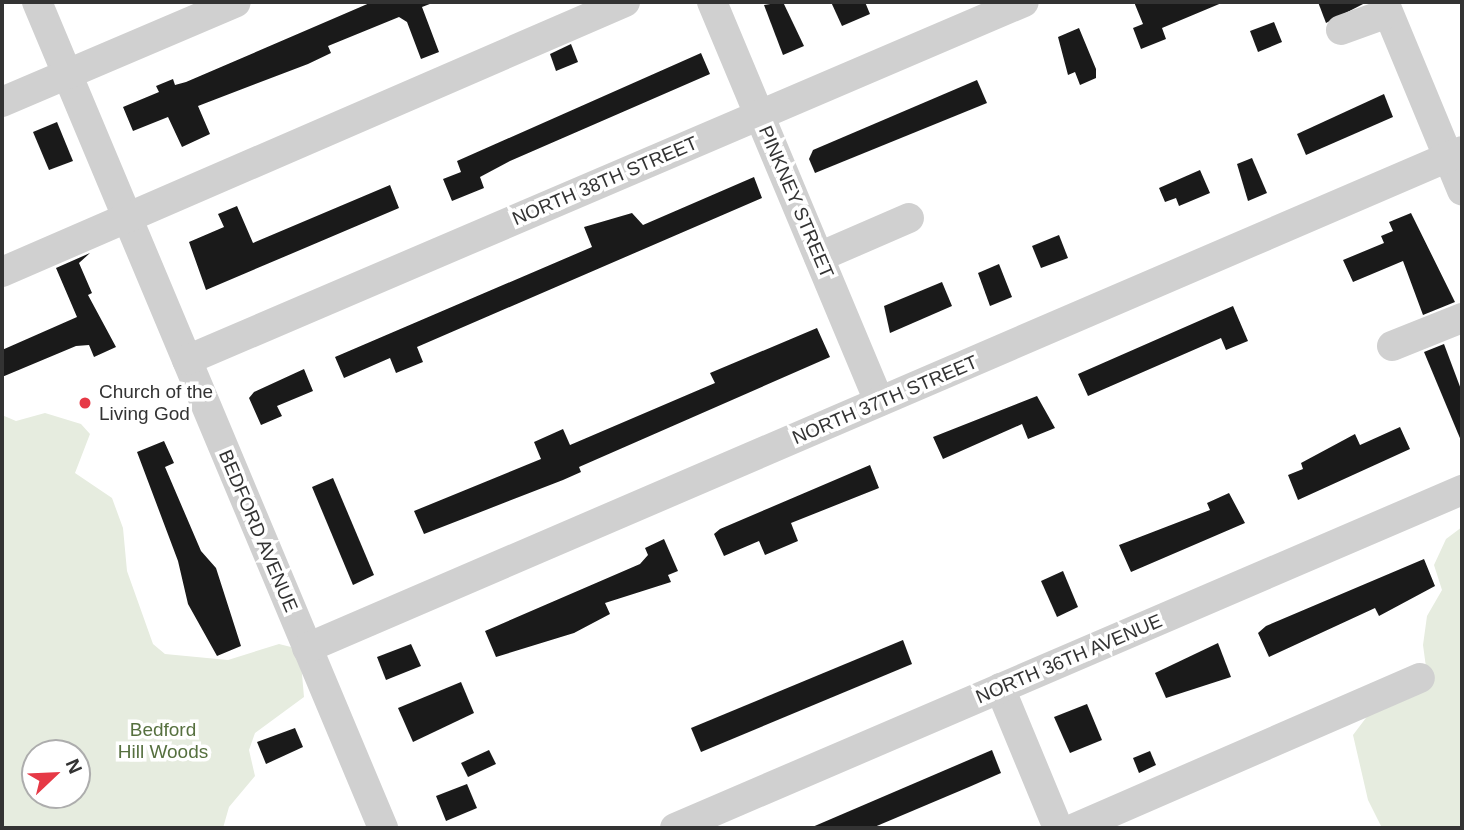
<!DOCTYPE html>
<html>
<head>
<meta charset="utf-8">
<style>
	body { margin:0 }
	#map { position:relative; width:1464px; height:830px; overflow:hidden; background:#fff; font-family:Arial,sans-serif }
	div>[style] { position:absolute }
	.green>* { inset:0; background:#e6ecdf }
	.building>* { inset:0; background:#1a1a1a }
	.minor>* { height:30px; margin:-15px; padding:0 15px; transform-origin:15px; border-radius:15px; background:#d0d0d0 }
	.dots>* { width:19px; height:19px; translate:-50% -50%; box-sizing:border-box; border:4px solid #fff; border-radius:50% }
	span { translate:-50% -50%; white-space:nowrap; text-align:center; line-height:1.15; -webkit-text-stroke:7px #fff; paint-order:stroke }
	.street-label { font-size:19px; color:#333 }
	.poi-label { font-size:19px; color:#333 }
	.left { translate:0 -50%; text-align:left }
	.park-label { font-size:19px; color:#56703f }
	.frame { position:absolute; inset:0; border:4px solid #333; pointer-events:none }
	.north { position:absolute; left:21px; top:739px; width:70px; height:70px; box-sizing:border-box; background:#fff; border:2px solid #adadad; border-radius:50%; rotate:67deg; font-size:19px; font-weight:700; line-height:28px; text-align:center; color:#333 }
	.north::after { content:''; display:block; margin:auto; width:24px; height:32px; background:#e63946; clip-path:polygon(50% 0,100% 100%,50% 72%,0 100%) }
</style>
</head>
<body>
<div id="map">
	<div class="green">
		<i style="clip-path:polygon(evenodd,45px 413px,81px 424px,90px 434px,75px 473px,112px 498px,123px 528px,127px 571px,153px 644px,165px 654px,228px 660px,279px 644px,291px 647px,301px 663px,304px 697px,255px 733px,249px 750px,255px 776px,229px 807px,223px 828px,2px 828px,2px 415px,16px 421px,45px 413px,35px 753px,77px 753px,77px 795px,35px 795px,35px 753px)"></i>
		<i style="clip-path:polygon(1462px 527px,1462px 828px,1382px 828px,1368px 800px,1353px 735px,1375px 706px,1428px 682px,1423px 645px,1427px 616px,1442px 590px,1434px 565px,1446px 539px)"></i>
	</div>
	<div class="building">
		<i style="clip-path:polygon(372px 2px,435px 2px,422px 7px,439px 52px,421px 59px,407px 22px,399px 17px,328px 46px,331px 53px,308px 64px,198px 106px,210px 134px,182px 147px,168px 117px,133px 131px,123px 107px,159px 92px,156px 86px,173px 79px,175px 85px,186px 82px)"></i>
		<i style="clip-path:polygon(783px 2px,804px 46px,783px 55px,764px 5px)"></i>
		<i style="clip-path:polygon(831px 2px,865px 2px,870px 14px,842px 26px)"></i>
		<i style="clip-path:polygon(1134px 2px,1224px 2px,1162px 28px,1166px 39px,1141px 49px,1133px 28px,1143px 24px)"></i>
		<i style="clip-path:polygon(1318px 2px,1367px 2px,1326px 23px)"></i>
		<i style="clip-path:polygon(1274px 22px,1282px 42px,1258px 52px,1250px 31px)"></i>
		<i style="clip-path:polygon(1079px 28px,1096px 69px,1096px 78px,1080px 85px,1075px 72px,1068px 75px,1058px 37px)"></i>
		<i style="clip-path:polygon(571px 44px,578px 62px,556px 71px,550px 54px)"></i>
		<i style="clip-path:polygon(701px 53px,710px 74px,510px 161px,480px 177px,484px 188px,452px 201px,443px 179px,461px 172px,457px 161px)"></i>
		<i style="clip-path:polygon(977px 80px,987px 103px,815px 173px,809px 159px,813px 150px)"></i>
		<i style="clip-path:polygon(1384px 94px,1393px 117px,1306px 155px,1297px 134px)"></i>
		<i style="clip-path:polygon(57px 122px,73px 161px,49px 170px,33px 132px)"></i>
		<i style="clip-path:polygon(1252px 158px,1267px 193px,1248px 201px,1237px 164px)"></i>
		<i style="clip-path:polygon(1200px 170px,1210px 193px,1179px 206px,1176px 198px,1165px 202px,1159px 188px)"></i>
		<i style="clip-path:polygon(754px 177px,762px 198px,417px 347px,423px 362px,396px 373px,390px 358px,344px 378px,335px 357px,592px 247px,584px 227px,632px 213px,643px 225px)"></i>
		<i style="clip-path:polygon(390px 185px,399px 208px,206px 290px,189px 242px,224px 227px,218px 214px,237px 206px,253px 243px)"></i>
		<i style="clip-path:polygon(1411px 213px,1455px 302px,1423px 315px,1403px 261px,1353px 282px,1343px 260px,1384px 243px,1381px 236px,1393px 231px,1389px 222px)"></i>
		<i style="clip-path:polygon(1059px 235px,1068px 258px,1041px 268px,1032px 246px)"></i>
		<i style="clip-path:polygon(90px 253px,79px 263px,92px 293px,88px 295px,116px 347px,94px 357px,89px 345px,76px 346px,2px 377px,2px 350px,77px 317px,56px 268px)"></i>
		<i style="clip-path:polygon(999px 264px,1012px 297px,990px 306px,978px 273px)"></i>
		<i style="clip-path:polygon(942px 282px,952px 306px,890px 333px,884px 306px)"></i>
		<i style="clip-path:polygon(1233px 306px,1248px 341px,1226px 350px,1221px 338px,1088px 396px,1078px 374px)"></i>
		<i style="clip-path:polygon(817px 328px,830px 357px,579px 467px,581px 472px,563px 480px,424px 534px,414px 511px,541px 459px,534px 442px,563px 429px,570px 445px,715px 383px,710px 373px)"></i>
		<i style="clip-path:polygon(1444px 344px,1462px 392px,1462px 443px,1424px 352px)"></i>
		<i style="clip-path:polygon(304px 369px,313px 391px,277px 406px,282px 416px,261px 425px,249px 398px,254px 392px)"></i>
		<i style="clip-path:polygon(1037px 396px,1055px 428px,1028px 439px,1022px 424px,943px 459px,933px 437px)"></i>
		<i style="clip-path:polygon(1400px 427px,1410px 449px,1298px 500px,1288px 475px,1303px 469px,1301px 463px,1355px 434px,1360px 445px)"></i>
		<i style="clip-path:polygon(164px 441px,174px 463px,165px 467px,201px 551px,216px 568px,241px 646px,217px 656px,188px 604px,178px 561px,137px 452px)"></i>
		<i style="clip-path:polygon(870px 465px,879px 488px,791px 523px,798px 541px,765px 555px,759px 541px,724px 556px,714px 534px,720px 529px)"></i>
		<i style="clip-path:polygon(333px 478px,374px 575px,353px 585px,312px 487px)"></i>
		<i style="clip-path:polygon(1229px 493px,1245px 523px,1131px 572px,1119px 545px,1210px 510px,1207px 503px)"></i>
		<i style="clip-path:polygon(664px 539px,678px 571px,668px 575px,671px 582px,605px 603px,610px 614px,574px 633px,496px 657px,485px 631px,640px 564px,648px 555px,645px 548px)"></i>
		<i style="clip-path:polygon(1424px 559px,1435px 586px,1379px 616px,1375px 608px,1269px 657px,1258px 633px,1266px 626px)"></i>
		<i style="clip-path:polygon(1063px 571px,1078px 607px,1057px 617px,1041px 581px)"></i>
		<i style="clip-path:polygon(903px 640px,912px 664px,701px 752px,691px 728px)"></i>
		<i style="clip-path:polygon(1218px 643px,1231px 677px,1166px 698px,1155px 673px)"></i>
		<i style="clip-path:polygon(411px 644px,421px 666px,386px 680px,377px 657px)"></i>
		<i style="clip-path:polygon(461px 682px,474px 713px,413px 742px,398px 708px)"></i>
		<i style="clip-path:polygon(1087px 704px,1102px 740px,1070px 753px,1054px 717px)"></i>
		<i style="clip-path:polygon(295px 728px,303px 747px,266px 764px,257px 742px)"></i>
		<i style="clip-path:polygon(489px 750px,496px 764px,468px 777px,461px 763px)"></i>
		<i style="clip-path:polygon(992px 750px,1001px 773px,969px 787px,872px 828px,810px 828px)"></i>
		<i style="clip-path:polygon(1150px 751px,1156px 765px,1139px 773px,1133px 758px)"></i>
		<i style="clip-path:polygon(467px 784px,477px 808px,446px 821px,436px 796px)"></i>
	</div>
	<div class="minor">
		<i style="left:37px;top:2px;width:896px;rotate:67.27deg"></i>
		<i style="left:712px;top:2px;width:433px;rotate:67.3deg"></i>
		<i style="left:1384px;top:2px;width:204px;rotate:67.5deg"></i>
		<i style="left:1341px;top:30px;width:50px;rotate:-19.9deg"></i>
		<i style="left:2px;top:102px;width:254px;rotate:-23.1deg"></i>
		<i style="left:819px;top:257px;width:98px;rotate:-23.4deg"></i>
		<i style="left:2px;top:272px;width:679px;rotate:-23.43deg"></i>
		<i style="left:1392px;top:346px;width:75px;rotate:-21.8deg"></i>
		<i style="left:187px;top:360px;width:910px;rotate:-23.16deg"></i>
		<i style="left:307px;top:648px;width:1257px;rotate:-23.28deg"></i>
		<i style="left:1000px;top:688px;width:152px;rotate:67.5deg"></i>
		<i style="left:675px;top:828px;width:857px;rotate:-23.24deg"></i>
		<i style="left:1075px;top:828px;width:376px;rotate:-23.5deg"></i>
	</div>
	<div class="dots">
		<i style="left:85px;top:403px;background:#e63946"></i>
	</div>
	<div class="street-label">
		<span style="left:605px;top:181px;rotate:-23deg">NORTH 38TH STREET</span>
		<span style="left:796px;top:202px;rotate:67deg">PINKNEY STREET</span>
		<span style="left:885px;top:400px;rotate:-23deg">NORTH 37TH STREET</span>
		<span style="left:258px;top:531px;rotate:67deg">BEDFORD AVENUE</span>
		<span style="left:1069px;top:659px;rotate:-23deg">NORTH 36TH AVENUE</span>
	</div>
	<div class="poi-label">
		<span class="left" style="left:99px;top:403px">Church of the<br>Living God</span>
	</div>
	<div class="park-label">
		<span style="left:163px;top:741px">Bedford<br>Hill Woods</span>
	</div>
	<div class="frame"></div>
	<div class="north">N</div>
</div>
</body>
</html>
